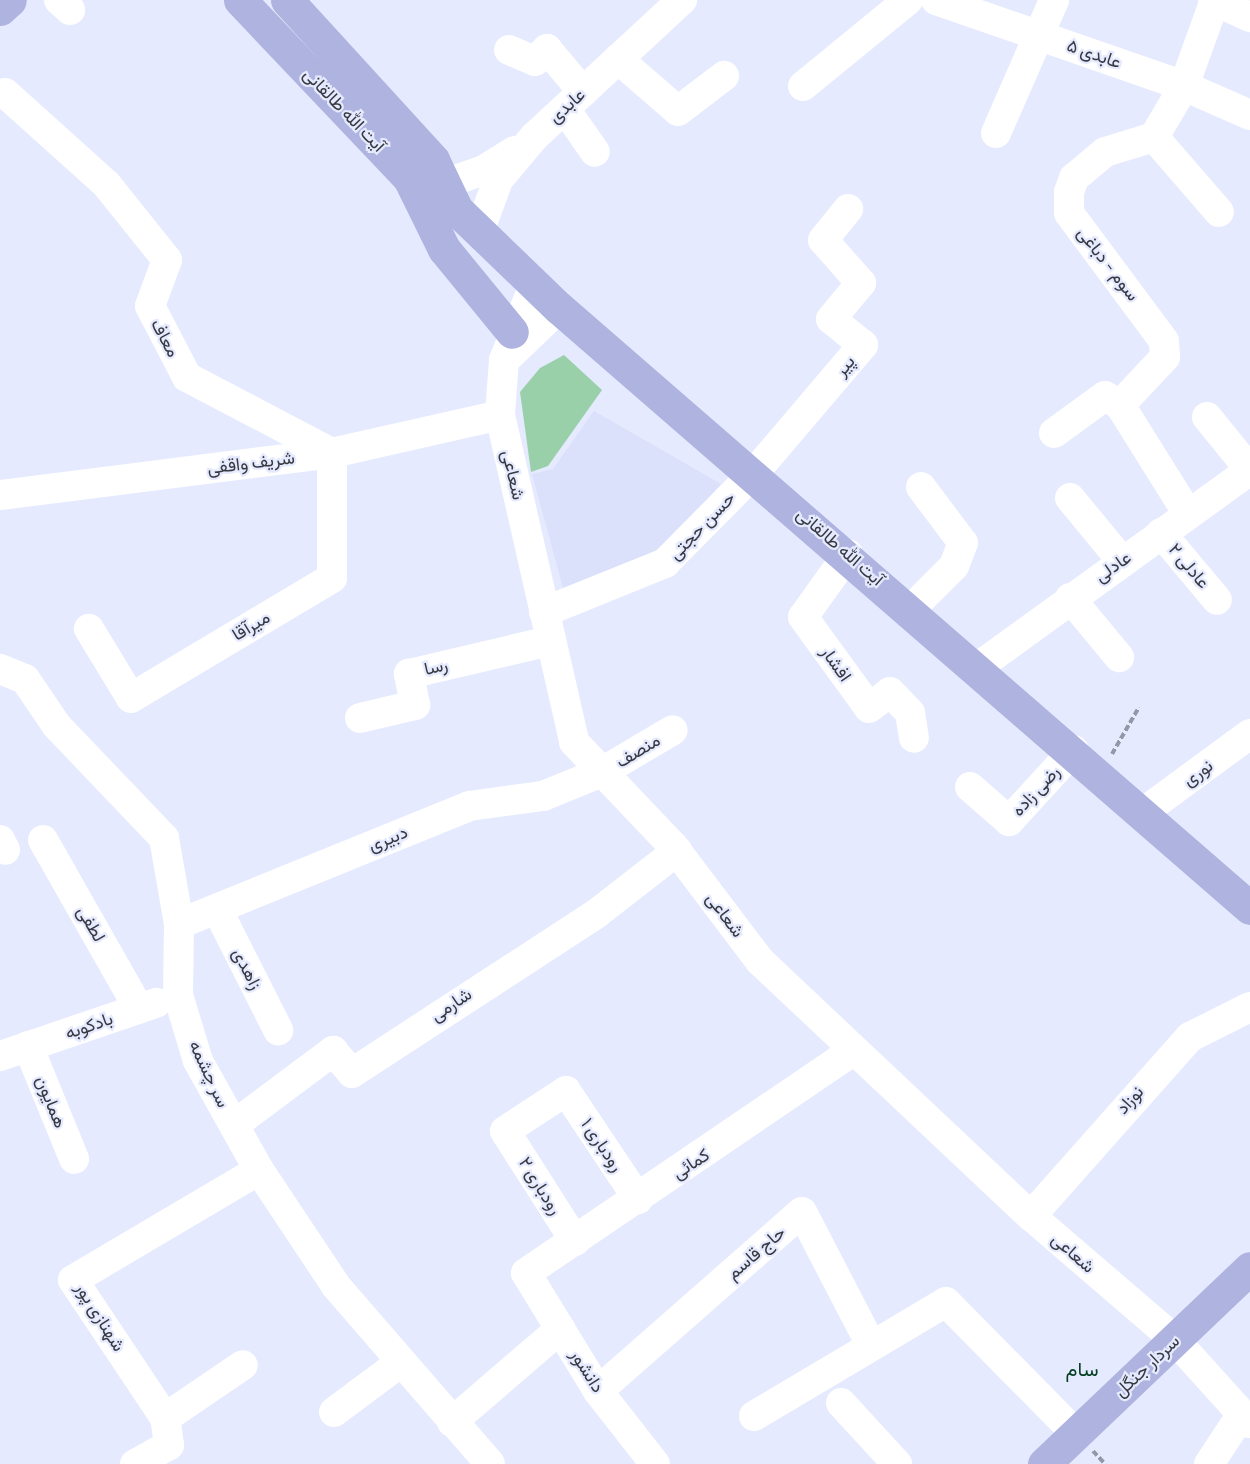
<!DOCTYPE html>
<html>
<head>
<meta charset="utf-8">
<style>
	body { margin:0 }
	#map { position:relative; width:1250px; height:1464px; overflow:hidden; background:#e6eafe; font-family:Bitter,Vazirmatn,serif }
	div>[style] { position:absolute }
	.built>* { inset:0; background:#dbe0fb }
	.building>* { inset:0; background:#99d0aa }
	.path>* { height:4px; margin-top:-2px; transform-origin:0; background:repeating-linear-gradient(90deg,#9497a5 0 6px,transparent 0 9px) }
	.minor>* { height:30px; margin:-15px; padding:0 15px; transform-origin:15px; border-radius:15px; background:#fff }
	.major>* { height:33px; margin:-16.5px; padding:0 16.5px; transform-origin:16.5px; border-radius:16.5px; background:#aeb3df }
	span { translate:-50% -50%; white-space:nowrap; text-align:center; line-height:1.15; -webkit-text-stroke:4.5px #e6eafe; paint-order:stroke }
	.street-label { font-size:18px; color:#373941 }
	.neighbourhood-label { font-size:20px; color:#034021 }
</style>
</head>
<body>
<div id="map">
	<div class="built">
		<i style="clip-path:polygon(594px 411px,721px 484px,656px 559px,565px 595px,532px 474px,553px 469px)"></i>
	</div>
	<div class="building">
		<i style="clip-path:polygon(564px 355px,602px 390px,548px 466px,531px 472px,520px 392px,540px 368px)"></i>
	</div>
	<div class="path">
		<i style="left:1112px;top:754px;width:54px;rotate:-60.1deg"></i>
		<i style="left:1093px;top:1451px;width:18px;rotate:47deg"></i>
	</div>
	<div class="minor">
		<i style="left:59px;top:0;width:15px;rotate:42deg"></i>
		<i style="left:936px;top:0;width:262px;rotate:19.1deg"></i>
		<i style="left:1184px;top:86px;width:72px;rotate:23.7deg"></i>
		<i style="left:1213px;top:0;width:41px;rotate:24.7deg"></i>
		<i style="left:509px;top:50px;width:28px;rotate:23deg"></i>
		<i style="left:535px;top:61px;width:17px;rotate:-45deg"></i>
		<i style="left:547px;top:49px;width:56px;rotate:50.1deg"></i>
		<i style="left:618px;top:59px;width:79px;rotate:40.9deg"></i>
		<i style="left:678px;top:111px;width:58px;rotate:-37.3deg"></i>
		<i style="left:803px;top:86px;width:136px;rotate:-39.3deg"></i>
		<i style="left:5px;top:93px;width:137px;rotate:42deg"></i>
		<i style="left:107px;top:185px;width:96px;rotate:51.3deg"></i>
		<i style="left:167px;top:260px;width:49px;rotate:110.3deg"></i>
		<i style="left:150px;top:306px;width:80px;rotate:62.5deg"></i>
		<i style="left:187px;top:377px;width:164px;rotate:27.7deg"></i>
		<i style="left:332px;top:453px;width:125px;rotate:90deg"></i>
		<i style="left:332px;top:578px;width:234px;rotate:149.2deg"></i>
		<i style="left:131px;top:698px;width:81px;rotate:-121.3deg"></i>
		<i style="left:565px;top:109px;width:52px;rotate:55.1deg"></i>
		<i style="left:996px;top:133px;width:145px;rotate:-66.4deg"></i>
		<i style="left:1154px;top:137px;width:99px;rotate:49.1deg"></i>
		<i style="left:444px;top:184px;width:42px;rotate:-19.3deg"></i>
		<i style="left:484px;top:170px;width:36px;rotate:-32deg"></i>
		<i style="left:479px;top:232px;width:55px;rotate:-69.9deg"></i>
		<i style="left:498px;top:180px;width:56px;rotate:-50.1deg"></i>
		<i style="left:534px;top:137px;width:202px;rotate:-42.8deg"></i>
		<i style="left:534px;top:285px;width:81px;rotate:111.8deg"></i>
		<i style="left:504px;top:360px;width:55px;rotate:94.2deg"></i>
		<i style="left:500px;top:415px;width:335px;rotate:77.2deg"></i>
		<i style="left:574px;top:742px;width:144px;rotate:46.4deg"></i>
		<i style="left:673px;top:846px;width:144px;rotate:52.9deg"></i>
		<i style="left:760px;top:961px;width:372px;rotate:43.3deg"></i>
		<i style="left:1031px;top:1216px;width:190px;rotate:40.7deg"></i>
		<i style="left:1175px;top:1340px;width:112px;rotate:47.9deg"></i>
		<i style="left:509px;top:356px;width:69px;rotate:-43.8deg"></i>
		<i style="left:1207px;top:417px;width:68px;rotate:50.9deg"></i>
		<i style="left:1054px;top:433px;width:63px;rotate:-36deg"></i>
		<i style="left:1105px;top:396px;width:17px;rotate:31deg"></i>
		<i style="left:0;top:495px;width:335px;rotate:-7.2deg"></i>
		<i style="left:332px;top:453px;width:172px;rotate:-12.7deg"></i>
		<i style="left:1070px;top:498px;width:82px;rotate:50.5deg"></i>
		<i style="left:1188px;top:514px;width:128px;rotate:-122deg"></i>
		<i style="left:1120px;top:405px;width:66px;rotate:-46.8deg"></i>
		<i style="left:1165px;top:357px;width:16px;rotate:-94deg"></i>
		<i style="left:1164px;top:341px;width:159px;rotate:-126.6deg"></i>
		<i style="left:1069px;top:213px;width:21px;rotate:-90deg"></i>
		<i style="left:1069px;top:192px;width:15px;rotate:-70deg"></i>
		<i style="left:1074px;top:178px;width:40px;rotate:-40deg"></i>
		<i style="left:1105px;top:152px;width:51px;rotate:-17deg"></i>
		<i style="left:1154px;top:137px;width:59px;rotate:-59.5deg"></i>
		<i style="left:1184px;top:86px;width:91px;rotate:-70.2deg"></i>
		<i style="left:1161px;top:533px;width:87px;rotate:50.1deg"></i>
		<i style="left:848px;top:554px;width:77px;rotate:125.5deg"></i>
		<i style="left:803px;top:617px;width:112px;rotate:54deg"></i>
		<i style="left:869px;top:708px;width:26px;rotate:-37deg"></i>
		<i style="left:890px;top:692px;width:29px;rotate:46deg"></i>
		<i style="left:910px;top:713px;width:25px;rotate:81deg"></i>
		<i style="left:1070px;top:598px;width:77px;rotate:50.3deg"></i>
		<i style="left:911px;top:609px;width:61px;rotate:-45deg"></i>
		<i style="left:954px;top:566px;width:25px;rotate:-69deg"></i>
		<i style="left:963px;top:543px;width:70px;rotate:-126.9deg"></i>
		<i style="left:544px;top:612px;width:131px;rotate:-22deg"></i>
		<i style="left:665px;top:563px;width:128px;rotate:-45.3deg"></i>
		<i style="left:755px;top:472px;width:167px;rotate:-49.6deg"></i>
		<i style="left:863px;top:345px;width:41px;rotate:-140.9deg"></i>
		<i style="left:831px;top:319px;width:47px;rotate:-50.2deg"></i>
		<i style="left:861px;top:283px;width:57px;rotate:-131.5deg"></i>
		<i style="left:823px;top:240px;width:40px;rotate:-51deg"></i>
		<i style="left:978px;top:667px;width:336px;rotate:-35.9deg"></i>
		<i style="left:0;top:669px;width:27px;rotate:22deg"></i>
		<i style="left:25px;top:679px;width:57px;rotate:55.8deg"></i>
		<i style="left:57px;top:726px;width:155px;rotate:46.3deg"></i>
		<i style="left:164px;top:838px;width:87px;rotate:80.1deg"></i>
		<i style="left:179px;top:924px;width:71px;rotate:90.8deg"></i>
		<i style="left:178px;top:995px;width:69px;rotate:73.1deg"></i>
		<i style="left:198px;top:1061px;width:125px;rotate:60.8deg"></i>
		<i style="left:259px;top:1170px;width:139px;rotate:56.4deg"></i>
		<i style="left:336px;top:1286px;width:235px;rotate:49.1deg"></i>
		<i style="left:360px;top:718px;width:57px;rotate:-13.3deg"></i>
		<i style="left:415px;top:705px;width:32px;rotate:-101deg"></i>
		<i style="left:409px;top:674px;width:145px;rotate:-13.2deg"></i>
		<i style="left:970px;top:787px;width:52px;rotate:41.1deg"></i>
		<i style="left:1009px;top:821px;width:96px;rotate:-47.5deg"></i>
		<i style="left:1145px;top:811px;width:130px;rotate:-36.3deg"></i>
		<i style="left:0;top:840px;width:11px;rotate:63deg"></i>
		<i style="left:43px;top:840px;width:194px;rotate:60.4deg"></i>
		<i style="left:217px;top:909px;width:136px;rotate:63.2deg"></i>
		<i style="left:179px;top:924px;width:313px;rotate:-22.1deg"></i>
		<i style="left:469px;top:806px;width:75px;rotate:-7.7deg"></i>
		<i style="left:543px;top:796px;width:64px;rotate:-22.1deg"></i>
		<i style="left:602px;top:772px;width:82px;rotate:-30.6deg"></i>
		<i style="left:28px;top:1046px;width:122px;rotate:67.8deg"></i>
		<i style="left:0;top:1056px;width:165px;rotate:-18.8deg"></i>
		<i style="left:234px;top:1125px;width:124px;rotate:-36.8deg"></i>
		<i style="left:333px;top:1051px;width:29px;rotate:49deg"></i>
		<i style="left:352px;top:1073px;width:291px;rotate:-33.1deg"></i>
		<i style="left:596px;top:914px;width:103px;rotate:-37.9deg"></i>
		<i style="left:1031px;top:1216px;width:239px;rotate:-48.4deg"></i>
		<i style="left:1190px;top:1037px;width:67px;rotate:-26.6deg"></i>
		<i style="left:575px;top:1241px;width:130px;rotate:-122.5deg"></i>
		<i style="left:505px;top:1131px;width:73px;rotate:-33.3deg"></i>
		<i style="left:566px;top:1091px;width:130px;rotate:56.3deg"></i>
		<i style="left:598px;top:1391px;width:271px;rotate:-41.3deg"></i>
		<i style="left:802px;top:1212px;width:148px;rotate:62.6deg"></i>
		<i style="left:841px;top:1403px;width:83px;rotate:47.4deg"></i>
		<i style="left:334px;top:1412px;width:84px;rotate:-36.7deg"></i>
		<i style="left:754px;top:1416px;width:223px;rotate:-30.7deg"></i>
		<i style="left:946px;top:1302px;width:184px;rotate:45.4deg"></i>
		<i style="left:165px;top:1418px;width:94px;rotate:-34.2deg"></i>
		<i style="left:452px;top:1422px;width:143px;rotate:-40.7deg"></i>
		<i style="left:135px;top:1464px;width:39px;rotate:-29deg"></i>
		<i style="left:169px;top:1445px;width:27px;rotate:-98deg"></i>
		<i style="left:165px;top:1418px;width:166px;rotate:-123.7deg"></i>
		<i style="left:73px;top:1280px;width:216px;rotate:-30.6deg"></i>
		<i style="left:655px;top:1464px;width:93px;rotate:-128deg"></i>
		<i style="left:598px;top:1391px;width:138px;rotate:-121.4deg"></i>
		<i style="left:526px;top:1273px;width:395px;rotate:-34.2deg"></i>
		<i style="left:1209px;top:1464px;width:60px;rotate:-56.6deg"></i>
	</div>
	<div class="major">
		<i style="left:240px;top:0;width:245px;rotate:46.5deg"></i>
		<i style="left:409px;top:178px;width:58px;rotate:33.7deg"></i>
		<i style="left:457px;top:210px;width:141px;rotate:43.9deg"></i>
		<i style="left:559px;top:308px;width:915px;rotate:40.97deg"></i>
		<i style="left:287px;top:0;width:217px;rotate:47.6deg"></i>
		<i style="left:433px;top:160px;width:53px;rotate:64.4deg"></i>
		<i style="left:0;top:9px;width:13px;rotate:-42deg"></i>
		<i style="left:410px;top:180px;width:77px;rotate:63.8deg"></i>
		<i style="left:444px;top:249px;width:107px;rotate:50.7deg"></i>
		<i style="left:1044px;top:1464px;width:284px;rotate:-43.6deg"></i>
	</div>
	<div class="street-label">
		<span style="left:1094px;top:54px;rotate:19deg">عابدی ۵</span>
		<span style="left:567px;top:106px;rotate:-42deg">عابدی</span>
		<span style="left:344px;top:110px;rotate:46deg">آیت الله طالقانی</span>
		<span style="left:1108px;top:264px;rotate:52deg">سوم - دباغی</span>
		<span style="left:165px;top:338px;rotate:62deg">معاف</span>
		<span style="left:845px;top:366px;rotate:-50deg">پیر</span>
		<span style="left:251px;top:463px;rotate:-7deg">شریف واقفی</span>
		<span style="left:513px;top:475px;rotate:77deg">شعاعی</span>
		<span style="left:702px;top:526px;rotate:-46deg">حسن حجتی</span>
		<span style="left:840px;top:547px;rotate:41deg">آیت الله طالقانی</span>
		<span style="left:1189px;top:566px;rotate:50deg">عادلی ۲</span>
		<span style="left:1113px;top:567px;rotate:-35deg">عادلی</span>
		<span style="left:251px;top:626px;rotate:-31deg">میرآقا</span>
		<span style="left:836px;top:664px;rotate:55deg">افشار</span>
		<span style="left:436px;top:667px;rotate:-13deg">رسا</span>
		<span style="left:638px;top:751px;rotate:-31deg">منصف</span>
		<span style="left:1198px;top:773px;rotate:-36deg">نوری</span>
		<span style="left:1036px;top:791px;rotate:-47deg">رضی زاده</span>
		<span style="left:388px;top:839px;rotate:-22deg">دبیری</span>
		<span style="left:725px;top:915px;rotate:53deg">شعاعی</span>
		<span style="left:91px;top:924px;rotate:60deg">لطفی</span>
		<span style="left:247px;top:969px;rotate:63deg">زاهدی</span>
		<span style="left:451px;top:1005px;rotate:-34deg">شارمی</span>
		<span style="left:89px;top:1026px;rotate:-19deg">بادکوبه</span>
		<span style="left:209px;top:1074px;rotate:65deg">سر چشمه</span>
		<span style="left:1130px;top:1100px;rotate:-48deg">نوزاد</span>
		<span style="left:51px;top:1102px;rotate:68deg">همایون</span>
		<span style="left:602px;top:1145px;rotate:56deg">رودباری ۱</span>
		<span style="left:691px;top:1164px;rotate:-33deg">کمائی</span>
		<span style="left:540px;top:1186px;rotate:58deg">رودباری ۲</span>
		<span style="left:756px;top:1253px;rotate:-41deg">حاج قاسم</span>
		<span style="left:1073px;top:1253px;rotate:41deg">شعاعی</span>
		<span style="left:100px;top:1317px;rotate:58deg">شهنازی پور</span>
		<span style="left:1147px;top:1366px;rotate:-43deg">سردار جنگل</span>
		<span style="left:587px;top:1371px;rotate:58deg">دانشور</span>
	</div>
	<div class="neighbourhood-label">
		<span style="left:1082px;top:1369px">سام</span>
	</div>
</div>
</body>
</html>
